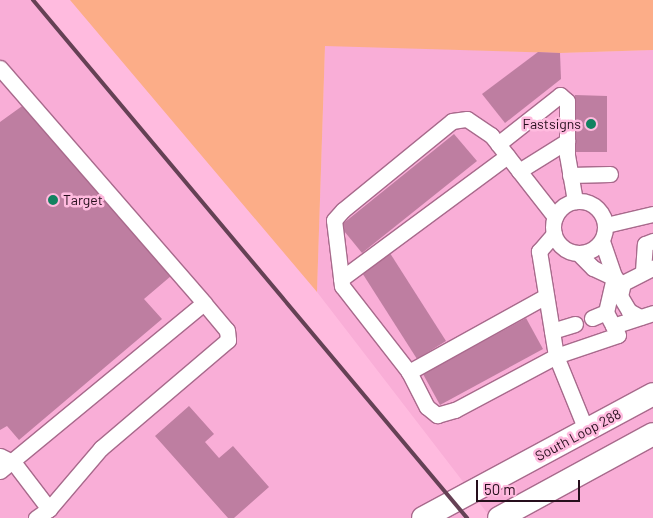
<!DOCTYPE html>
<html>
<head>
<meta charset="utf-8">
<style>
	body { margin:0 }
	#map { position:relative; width:653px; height:518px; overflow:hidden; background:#ffbbdf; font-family:Barlow,sans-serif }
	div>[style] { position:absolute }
	.built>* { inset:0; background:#f9aed7 }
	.green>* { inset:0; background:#fcad88 }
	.building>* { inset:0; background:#be7ea1 }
	.roads { filter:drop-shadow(1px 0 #a86a8c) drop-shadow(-1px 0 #a86a8c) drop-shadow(0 1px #a86a8c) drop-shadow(0 -1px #a86a8c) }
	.minor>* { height:15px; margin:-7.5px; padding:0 7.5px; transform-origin:7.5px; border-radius:7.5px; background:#fff }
	.minor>.ring { margin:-7.5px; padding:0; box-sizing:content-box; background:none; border:15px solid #fff; border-radius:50% }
	.highway>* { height:22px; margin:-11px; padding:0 11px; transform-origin:11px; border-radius:11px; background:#fff }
	.rail>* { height:4px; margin:-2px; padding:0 2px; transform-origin:2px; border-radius:2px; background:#654155 }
	.dots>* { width:14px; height:14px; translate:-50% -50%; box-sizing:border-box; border:2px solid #ffbbdf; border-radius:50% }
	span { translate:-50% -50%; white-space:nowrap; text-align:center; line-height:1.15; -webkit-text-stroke:5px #ffbbdf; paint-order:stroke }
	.poi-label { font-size:14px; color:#260e1c }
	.right { translate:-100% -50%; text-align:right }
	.left { translate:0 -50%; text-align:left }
	.street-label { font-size:14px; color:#260e1c }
	.scale { position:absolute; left:476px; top:480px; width:104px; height:22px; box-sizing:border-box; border:2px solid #260e1c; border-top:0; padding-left:6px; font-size:15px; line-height:18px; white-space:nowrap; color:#260e1c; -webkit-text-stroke:4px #ffbbdf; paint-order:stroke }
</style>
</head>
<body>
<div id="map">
	<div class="built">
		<i style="clip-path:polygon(0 0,33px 0,468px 518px,0 518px)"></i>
		<i style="clip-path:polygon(325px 45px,560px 53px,653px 50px,653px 518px,491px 518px,317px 292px)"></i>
	</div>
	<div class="green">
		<i style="clip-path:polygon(70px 0,653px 0,653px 50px,560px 53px,325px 46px,317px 292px)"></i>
	</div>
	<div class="building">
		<i style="clip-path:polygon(538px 52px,560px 53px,561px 79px,505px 123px,482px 94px)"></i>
		<i style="clip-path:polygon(575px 95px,607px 96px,607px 152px,575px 152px)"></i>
		<i style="clip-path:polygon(25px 104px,171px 276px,144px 299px,162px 319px,19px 440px,7px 426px,0 430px,0 122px)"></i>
		<i style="clip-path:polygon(454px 134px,477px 161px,362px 253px,340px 226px)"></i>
		<i style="clip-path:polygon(388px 250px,446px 341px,417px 359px,359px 268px)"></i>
		<i style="clip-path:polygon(526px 318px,543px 349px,440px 405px,423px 374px)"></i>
		<i style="clip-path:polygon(189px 406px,214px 434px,205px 442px,219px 458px,233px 446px,269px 487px,234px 518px,228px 518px,155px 436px)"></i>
	</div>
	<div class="roads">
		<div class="minor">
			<i style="left:0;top:68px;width:311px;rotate:49deg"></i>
			<i style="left:498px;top:144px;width:79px;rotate:-38.3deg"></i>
			<i style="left:560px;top:95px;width:9px;rotate:41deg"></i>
			<i style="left:567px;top:101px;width:54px;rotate:90deg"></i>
			<i style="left:567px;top:155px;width:47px;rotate:80.1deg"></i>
			<i style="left:519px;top:171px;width:57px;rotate:-32deg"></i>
			<i style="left:570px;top:175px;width:40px;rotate:-1.4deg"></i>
			<i class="ring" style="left:553px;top:201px;width:37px;height:37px"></i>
			<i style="left:606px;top:225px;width:48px;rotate:-13.2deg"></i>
			<i style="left:554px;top:234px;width:23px;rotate:131deg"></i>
			<i style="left:539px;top:251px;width:106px;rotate:80.8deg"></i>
			<i style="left:556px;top:356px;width:80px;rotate:67.9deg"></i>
			<i style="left:578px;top:253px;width:21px;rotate:45deg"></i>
			<i style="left:593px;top:268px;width:26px;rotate:25deg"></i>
			<i style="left:643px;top:271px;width:27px;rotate:-86deg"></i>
			<i style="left:645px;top:244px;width:9px;rotate:-21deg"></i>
			<i style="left:341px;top:279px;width:207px;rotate:-36.5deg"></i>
			<i style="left:546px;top:296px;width:157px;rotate:151deg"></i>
			<i style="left:409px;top:372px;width:109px;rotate:-127.9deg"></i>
			<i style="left:342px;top:286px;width:66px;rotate:-96.9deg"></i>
			<i style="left:334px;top:220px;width:13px;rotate:-48deg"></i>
			<i style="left:343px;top:210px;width:141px;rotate:-39.2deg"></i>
			<i style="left:452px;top:121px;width:15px;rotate:-8deg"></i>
			<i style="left:467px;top:119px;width:29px;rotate:34deg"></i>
			<i style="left:491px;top:135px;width:104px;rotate:52deg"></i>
			<i style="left:640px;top:317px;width:13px;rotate:-151deg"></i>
			<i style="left:629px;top:311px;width:17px;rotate:-121deg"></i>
			<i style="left:620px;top:296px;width:13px;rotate:-77deg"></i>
			<i style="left:623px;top:283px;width:34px;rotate:-27deg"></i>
			<i style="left:592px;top:318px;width:15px;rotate:-23deg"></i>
			<i style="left:613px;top:326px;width:42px;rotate:-18deg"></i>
			<i style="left:552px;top:331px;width:24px;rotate:-17deg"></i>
			<i style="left:409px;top:372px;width:39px;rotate:63deg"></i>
			<i style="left:427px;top:407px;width:13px;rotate:39deg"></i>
			<i style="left:437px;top:415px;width:19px;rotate:-16deg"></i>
			<i style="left:455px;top:410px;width:115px;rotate:-28.1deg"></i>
			<i style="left:556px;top:356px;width:65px;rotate:-18.7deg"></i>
			<i style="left:618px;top:335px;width:26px;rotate:-118deg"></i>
			<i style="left:606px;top:312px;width:37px;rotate:-77deg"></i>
			<i style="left:614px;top:276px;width:37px;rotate:-109deg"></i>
			<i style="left:0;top:456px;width:16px;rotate:27deg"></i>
			<i style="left:14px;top:463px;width:58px;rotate:52.7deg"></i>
			<i style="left:0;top:471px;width:264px;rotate:-39.5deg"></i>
			<i style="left:204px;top:303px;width:35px;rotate:50deg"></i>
			<i style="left:227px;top:330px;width:10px;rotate:84deg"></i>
			<i style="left:228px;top:340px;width:167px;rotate:139.6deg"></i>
			<i style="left:101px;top:448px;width:80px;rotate:130.4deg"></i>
			<i style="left:49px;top:509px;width:16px;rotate:145deg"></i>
		</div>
		<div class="highway">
			<i style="left:423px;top:518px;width:261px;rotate:-28.3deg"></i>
			<i style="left:499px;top:518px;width:175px;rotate:-28.6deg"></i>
		</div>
	</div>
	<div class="rail">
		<i style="left:33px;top:0;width:676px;rotate:50.04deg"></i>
	</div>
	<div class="dots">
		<i style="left:591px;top:124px;background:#128260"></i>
		<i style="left:53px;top:200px;background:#128260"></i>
	</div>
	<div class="poi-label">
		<span class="right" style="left:581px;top:124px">Fastsigns</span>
		<span class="left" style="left:63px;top:200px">Target</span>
	</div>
	<div class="street-label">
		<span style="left:578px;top:435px;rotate:-28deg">South Loop 288</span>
	</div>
	<div class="scale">50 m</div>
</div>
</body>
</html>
